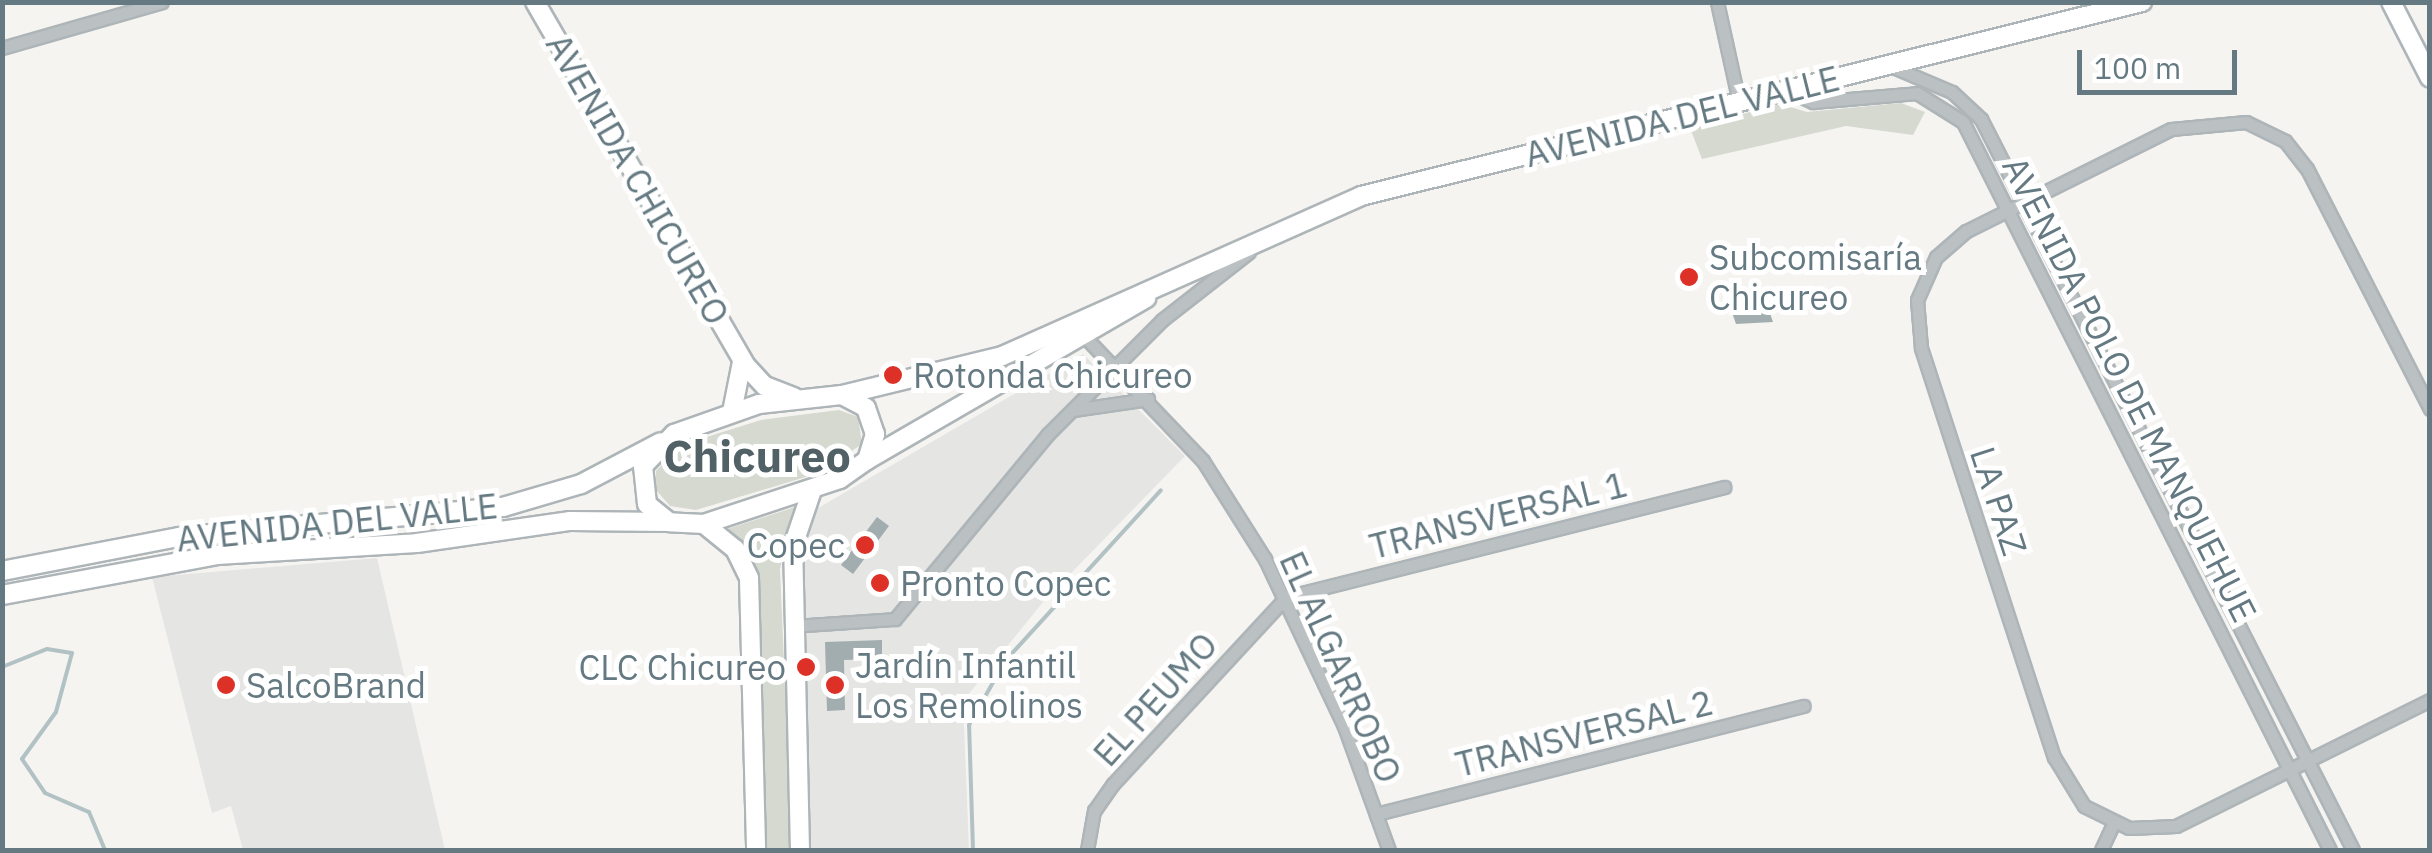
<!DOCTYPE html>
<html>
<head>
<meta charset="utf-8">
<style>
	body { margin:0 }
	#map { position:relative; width:2432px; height:853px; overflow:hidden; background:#f5f4f1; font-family:"IBM Plex Sans",sans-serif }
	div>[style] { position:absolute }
	.built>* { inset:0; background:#e5e5e4 }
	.green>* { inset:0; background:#d5d9d0 }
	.stream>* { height:4px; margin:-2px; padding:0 2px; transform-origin:2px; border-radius:2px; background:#b2c2c4 }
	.building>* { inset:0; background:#a2adb0 }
	.roads { filter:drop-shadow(2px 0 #aeb5b8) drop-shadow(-2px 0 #aeb5b8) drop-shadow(0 2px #aeb5b8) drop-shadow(0 -2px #aeb5b8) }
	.street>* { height:11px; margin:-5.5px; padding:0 5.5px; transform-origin:5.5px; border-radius:5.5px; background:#bbc1c3 }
	.secondary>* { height:18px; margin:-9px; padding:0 9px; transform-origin:9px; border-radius:9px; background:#fff }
	.dots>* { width:28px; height:28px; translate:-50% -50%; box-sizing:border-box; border:5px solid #fff; border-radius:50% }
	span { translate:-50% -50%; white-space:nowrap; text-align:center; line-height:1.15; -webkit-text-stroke:10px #fff; paint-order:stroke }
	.street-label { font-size:35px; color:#647981 }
	.poi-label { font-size:35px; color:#647981 }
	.left { translate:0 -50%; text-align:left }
	.right { translate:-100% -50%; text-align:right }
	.district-label { font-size:45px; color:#526166; font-weight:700 }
	.frame { position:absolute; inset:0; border:5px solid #647981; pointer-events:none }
	.scale { position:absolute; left:2077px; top:50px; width:160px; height:45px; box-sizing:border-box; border:5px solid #647981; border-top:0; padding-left:12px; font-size:30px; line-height:35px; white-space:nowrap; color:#647981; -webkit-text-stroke:8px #fff; paint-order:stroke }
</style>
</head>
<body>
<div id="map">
	<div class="built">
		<i style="clip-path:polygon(1083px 354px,1185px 456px,1043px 602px,963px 701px,969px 850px,809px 850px,799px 610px,803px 538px,813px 511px)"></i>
		<i style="clip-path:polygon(377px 558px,445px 850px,243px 850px,231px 806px,212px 813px,152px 577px)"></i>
	</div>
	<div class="green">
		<i style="clip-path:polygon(1901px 103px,1925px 112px,1913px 135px,1846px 126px,1702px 159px,1690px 128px,1780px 104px,1807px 112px)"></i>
		<i style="clip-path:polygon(839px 410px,858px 417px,862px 444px,819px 473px,696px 510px,670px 506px,656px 490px,656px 471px,681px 445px,761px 420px)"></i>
		<i style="clip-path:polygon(795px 507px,780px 569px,792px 850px,763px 850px,758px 584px,750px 556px,727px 529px)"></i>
	</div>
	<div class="stream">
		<i style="left:2px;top:667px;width:48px;rotate:-21.8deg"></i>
		<i style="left:47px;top:649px;width:25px;rotate:9deg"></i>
		<i style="left:72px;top:653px;width:61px;rotate:105.2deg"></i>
		<i style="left:56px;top:712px;width:58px;rotate:125.9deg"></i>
		<i style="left:22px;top:759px;width:41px;rotate:55.9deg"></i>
		<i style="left:45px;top:793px;width:48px;rotate:23.4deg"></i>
		<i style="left:89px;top:812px;width:41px;rotate:67.2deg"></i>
		<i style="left:973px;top:850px;width:125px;rotate:-91.8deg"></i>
		<i style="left:969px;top:725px;width:73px;rotate:-60.6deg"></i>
		<i style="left:1005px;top:661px;width:231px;rotate:-47.6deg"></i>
	</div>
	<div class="building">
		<i style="clip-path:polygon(1760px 285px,1773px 322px,1736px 324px,1728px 301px)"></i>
		<i style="clip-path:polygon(877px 517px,889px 526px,853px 574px,841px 565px)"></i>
		<i style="clip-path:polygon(882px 640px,882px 659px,844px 660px,845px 710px,827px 711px,825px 642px)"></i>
	</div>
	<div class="roads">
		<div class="street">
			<i style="left:1717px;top:2px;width:102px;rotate:77.6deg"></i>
			<i style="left:2px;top:48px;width:166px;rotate:-16deg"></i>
			<i style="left:1893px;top:67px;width:64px;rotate:23deg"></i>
			<i style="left:1952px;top:92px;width:40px;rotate:43deg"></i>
			<i style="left:1981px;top:119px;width:820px;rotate:63.03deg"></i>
			<i style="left:1787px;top:90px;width:29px;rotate:25deg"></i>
			<i style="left:1813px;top:102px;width:104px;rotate:-4.9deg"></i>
			<i style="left:1917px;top:93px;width:54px;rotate:32.2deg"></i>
			<i style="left:1963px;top:122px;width:815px;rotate:63.25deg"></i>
			<i style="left:1085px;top:337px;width:171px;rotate:46.4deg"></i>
			<i style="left:1203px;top:461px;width:116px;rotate:57.7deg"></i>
			<i style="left:1265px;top:559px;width:185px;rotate:64.7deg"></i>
			<i style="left:1344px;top:726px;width:132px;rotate:70.1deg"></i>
			<i style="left:2430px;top:409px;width:270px;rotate:-117.1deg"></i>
			<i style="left:2307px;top:169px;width:36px;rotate:-128deg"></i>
			<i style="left:2285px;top:141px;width:43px;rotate:-154deg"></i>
			<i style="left:2246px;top:122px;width:75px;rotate:174.7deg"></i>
			<i style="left:2171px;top:129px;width:229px;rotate:153.5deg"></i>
			<i style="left:1966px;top:231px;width:40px;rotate:139deg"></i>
			<i style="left:1936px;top:257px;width:47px;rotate:113.8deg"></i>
			<i style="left:1917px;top:300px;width:48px;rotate:85.2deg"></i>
			<i style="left:1921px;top:348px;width:430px;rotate:72deg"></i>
			<i style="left:2054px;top:757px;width:57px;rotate:58.5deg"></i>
			<i style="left:2084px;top:806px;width:50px;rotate:26.1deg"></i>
			<i style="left:2129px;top:828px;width:47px;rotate:-2.4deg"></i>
			<i style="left:2176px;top:826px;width:284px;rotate:-26.4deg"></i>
			<i style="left:1073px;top:410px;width:76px;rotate:-8.3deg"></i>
			<i style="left:792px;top:626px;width:103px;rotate:-3.9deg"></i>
			<i style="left:895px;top:619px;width:240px;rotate:-50.4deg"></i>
			<i style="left:1048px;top:434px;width:161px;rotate:-45deg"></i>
			<i style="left:1162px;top:320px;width:110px;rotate:-38deg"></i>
			<i style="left:1376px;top:814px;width:441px;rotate:-14.2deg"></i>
			<i style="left:1087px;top:850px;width:40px;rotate:-80deg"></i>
			<i style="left:1094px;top:811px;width:33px;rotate:-55deg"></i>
			<i style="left:1113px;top:784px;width:255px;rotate:-47.2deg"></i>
			<i style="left:1286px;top:597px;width:452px;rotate:-14.1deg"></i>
			<i style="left:2101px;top:850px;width:29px;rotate:-65deg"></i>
		</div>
		<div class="secondary">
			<i style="left:535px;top:2px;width:422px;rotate:59.9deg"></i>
			<i style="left:747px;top:367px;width:26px;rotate:47deg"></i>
			<i style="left:765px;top:386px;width:31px;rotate:21deg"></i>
			<i style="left:2391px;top:2px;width:85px;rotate:62.8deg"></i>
			<i style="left:842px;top:395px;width:165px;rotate:-13.7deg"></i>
			<i style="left:1002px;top:356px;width:393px;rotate:-24deg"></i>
			<i style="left:1361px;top:196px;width:805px;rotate:-13.95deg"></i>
			<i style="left:842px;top:395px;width:27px;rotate:28deg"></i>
			<i style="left:866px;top:408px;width:28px;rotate:71deg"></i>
			<i style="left:875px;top:434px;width:27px;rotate:107deg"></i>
			<i style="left:867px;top:460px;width:33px;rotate:145deg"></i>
			<i style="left:840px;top:479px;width:143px;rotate:161.7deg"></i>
			<i style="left:704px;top:524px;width:35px;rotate:-177deg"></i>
			<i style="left:669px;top:522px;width:28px;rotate:-141deg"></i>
			<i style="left:647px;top:504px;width:38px;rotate:-96deg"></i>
			<i style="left:643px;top:466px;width:45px;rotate:-45.9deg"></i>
			<i style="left:674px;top:434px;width:90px;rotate:-19.4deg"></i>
			<i style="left:759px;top:404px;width:83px;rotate:-6.2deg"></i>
			<i style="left:732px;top:412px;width:51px;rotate:-78.7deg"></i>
			<i style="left:867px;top:460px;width:323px;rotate:-30.1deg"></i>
			<i style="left:704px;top:524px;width:40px;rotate:39deg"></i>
			<i style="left:735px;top:549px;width:32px;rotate:64deg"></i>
			<i style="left:749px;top:578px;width:272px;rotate:88.5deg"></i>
			<i style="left:2px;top:571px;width:180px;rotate:-10.9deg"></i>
			<i style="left:179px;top:537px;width:325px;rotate:-5.3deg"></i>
			<i style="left:503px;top:507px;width:81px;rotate:-16.4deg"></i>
			<i style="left:581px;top:484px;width:90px;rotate:-27.7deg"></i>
			<i style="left:2px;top:595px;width:219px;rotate:-10.5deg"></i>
			<i style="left:217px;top:555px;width:200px;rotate:-3.4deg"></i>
			<i style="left:417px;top:543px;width:155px;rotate:-8.2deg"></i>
			<i style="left:570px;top:521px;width:99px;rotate:0.6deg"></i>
			<i style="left:800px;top:850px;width:304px;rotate:-91.3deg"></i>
			<i style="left:793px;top:546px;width:56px;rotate:-71.2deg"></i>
		</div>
	</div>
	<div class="dots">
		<i style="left:1689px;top:277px;background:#dd3128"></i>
		<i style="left:893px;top:375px;background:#dd3128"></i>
		<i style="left:865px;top:545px;background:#dd3128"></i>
		<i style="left:880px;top:583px;background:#dd3128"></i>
		<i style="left:806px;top:667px;background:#dd3128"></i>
		<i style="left:226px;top:685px;background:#dd3128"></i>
		<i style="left:835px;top:685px;background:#dd3128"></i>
	</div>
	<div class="street-label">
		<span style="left:1682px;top:116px;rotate:-14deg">AVENIDA DEL VALLE</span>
		<span style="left:638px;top:179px;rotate:60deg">AVENIDA CHICUREO</span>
		<span style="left:2130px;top:389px;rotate:63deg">AVENIDA POLO DE MANQUEHUE</span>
		<span style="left:1999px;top:501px;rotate:72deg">LA PAZ</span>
		<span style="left:1498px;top:515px;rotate:-14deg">TRANSVERSAL 1</span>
		<span style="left:337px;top:522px;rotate:-6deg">AVENIDA DEL VALLE</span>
		<span style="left:1341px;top:667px;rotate:66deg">EL ALGARROBO</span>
		<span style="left:1155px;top:699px;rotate:-48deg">EL PEUMO</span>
		<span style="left:1584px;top:733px;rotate:-14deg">TRANSVERSAL 2</span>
	</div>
	<div class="poi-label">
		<span class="left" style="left:1709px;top:277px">Subcomisaría<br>Chicureo</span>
		<span class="left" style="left:913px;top:375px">Rotonda Chicureo</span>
		<span class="right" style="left:845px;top:545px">Copec</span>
		<span class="left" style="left:900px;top:583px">Pronto Copec</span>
		<span class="left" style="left:855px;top:685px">Jardín Infantil<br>Los Remolinos</span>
		<span class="right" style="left:786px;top:667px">CLC Chicureo</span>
		<span class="left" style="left:246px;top:685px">SalcoBrand</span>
	</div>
	<div class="district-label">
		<span style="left:757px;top:456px">Chicureo</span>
	</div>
	<div class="frame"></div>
	<div class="scale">100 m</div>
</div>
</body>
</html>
